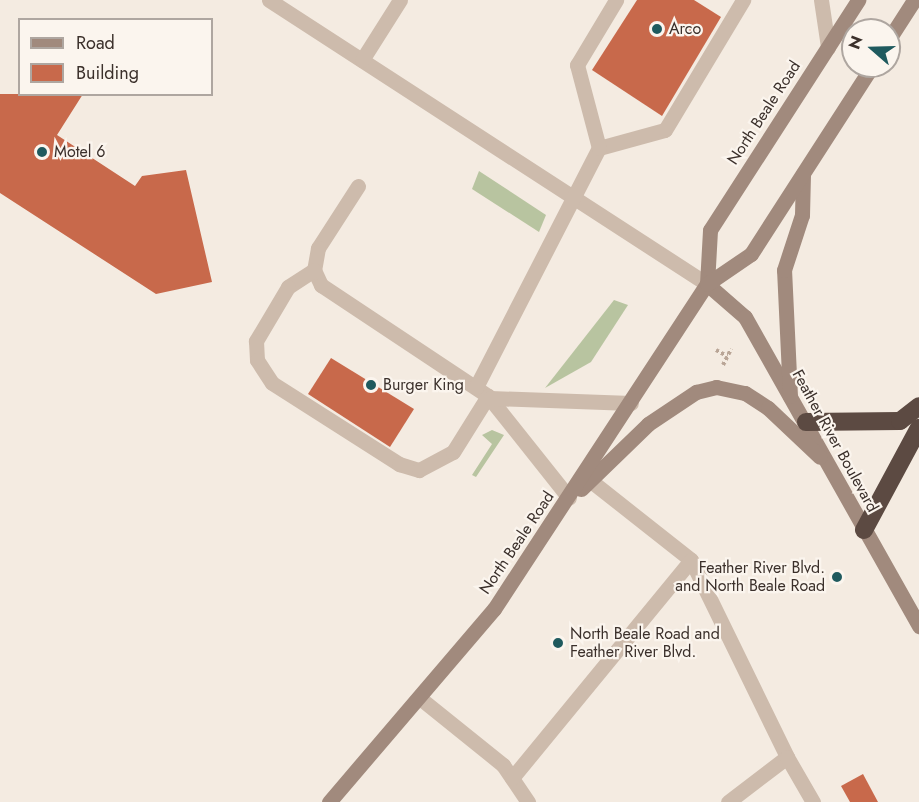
<!DOCTYPE html>
<html>
<head>
<meta charset="utf-8">
<style>
	body { margin:0 }
	#map { position:relative; width:919px; height:802px; overflow:hidden; background:#f4ebe1; font-family:Jost,sans-serif }
	div>[style] { position:absolute }
	.green>* { inset:0; background:#b8c4a0 }
	.building>* { inset:0; background:#c8694b }
	.path>* { height:4px; margin-top:-2px; transform-origin:0; background:repeating-linear-gradient(90deg,#b9a596 0 3px,transparent 0 6px) }
	.lane>* { height:15px; margin:-7.5px; padding:0 7.5px; transform-origin:7.5px; border-radius:7.5px; background:#cdbbac }
	.secondary>* { height:15px; margin:-7.5px; padding:0 7.5px; transform-origin:7.5px; border-radius:7.5px; background:#a18a7d }
	.highway>* { height:18px; margin:-9px; padding:0 9px; transform-origin:9px; border-radius:9px; background:#5c4a42 }
	.dots>* { width:16px; height:16px; translate:-50% -50%; box-sizing:border-box; border:3px solid #fbf5ee; border-radius:50% }
	span { translate:-50% -50%; white-space:nowrap; text-align:center; line-height:1.15; -webkit-text-stroke:4.5px #fbf5ee; paint-order:stroke }
	.poi-label { font-size:16px; color:#3b302b }
	.left { translate:0 -50%; text-align:left }
	.right { translate:-100% -50%; text-align:right }
	.street-label { font-size:16px; color:#3b302b }
	.legend { position:absolute; left:18px; top:18px; width:195px; height:78px; box-sizing:border-box; background:#fbf5ee; border:2px solid #aea6a0; margin:0; padding:8px 10px; list-style:none; font-size:18px; color:#3b302b }
	.legend li { display:flex; align-items:center; gap:12px; height:30px }
	.legend b { width:30px; border:2px solid #aea6a0 }
	.north { position:absolute; left:841px; top:18px; width:60px; height:60px; box-sizing:border-box; background:#fbf5ee; border:2px solid #aea6a0; border-radius:50%; rotate:290deg; font-size:16px; font-weight:700; line-height:24px; text-align:center; color:#3b302b }
	.north::after { content:''; display:block; margin:auto; width:21px; height:27px; background:#1f5a5e; clip-path:polygon(50% 0,100% 100%,50% 72%,0 100%) }
</style>
</head>
<body>
<div id="map">
	<div class="green">
		<i style="clip-path:polygon(479px 171px,546px 215px,539px 232px,472px 189px)"></i>
		<i style="clip-path:polygon(614px 300px,628px 305px,591px 362px,545px 388px)"></i>
		<i style="clip-path:polygon(492px 430px,504px 435px,476px 477px,472px 475px,492px 444px,482px 435px)"></i>
	</div>
	<div class="building">
		<i style="clip-path:polygon(637px 0,694px 0,721px 17px,662px 116px,592px 70px)"></i>
		<i style="clip-path:polygon(0 94px,83px 94px,57px 135px,135px 186px,142px 176px,186px 170px,212px 282px,156px 294px,0 193px)"></i>
		<i style="clip-path:polygon(331px 358px,414px 409px,390px 447px,308px 394px)"></i>
		<i style="clip-path:polygon(863px 774px,878px 802px,850px 802px,841px 786px)"></i>
	</div>
	<div class="path">
		<i style="left:716px;top:350px;width:13px;rotate:29deg"></i>
		<i style="left:723px;top:365px;width:18px;rotate:-63deg"></i>
	</div>
	<div class="lane">
		<i style="left:269px;top:0;width:522px;rotate:32.96deg"></i>
		<i style="left:821px;top:0;width:48px;rotate:81.5deg"></i>
		<i style="left:362px;top:60px;width:71px;rotate:-57.7deg"></i>
		<i style="left:599px;top:148px;width:68px;rotate:-15.3deg"></i>
		<i style="left:665px;top:130px;width:152px;rotate:-59deg"></i>
		<i style="left:358px;top:186px;width:74px;rotate:122.8deg"></i>
		<i style="left:318px;top:248px;width:22px;rotate:100deg"></i>
		<i style="left:314px;top:270px;width:17px;rotate:65deg"></i>
		<i style="left:321px;top:285px;width:201px;rotate:33.6deg"></i>
		<i style="left:488px;top:396px;width:130px;rotate:51.5deg"></i>
		<i style="left:314px;top:270px;width:31px;rotate:147deg"></i>
		<i style="left:288px;top:287px;width:63px;rotate:120.7deg"></i>
		<i style="left:256px;top:341px;width:19px;rotate:87deg"></i>
		<i style="left:257px;top:360px;width:27px;rotate:57deg"></i>
		<i style="left:272px;top:383px;width:151px;rotate:32.5deg"></i>
		<i style="left:399px;top:464px;width:21px;rotate:17deg"></i>
		<i style="left:419px;top:470px;width:38px;rotate:-28deg"></i>
		<i style="left:453px;top:452px;width:66px;rotate:-58deg"></i>
		<i style="left:476px;top:387px;width:269px;rotate:-62.8deg"></i>
		<i style="left:599px;top:148px;width:86px;rotate:-104.8deg"></i>
		<i style="left:577px;top:65px;width:76px;rotate:-59deg"></i>
		<i style="left:490px;top:398px;width:141px;rotate:2deg"></i>
		<i style="left:591px;top:481px;width:127px;rotate:38.3deg"></i>
		<i style="left:691px;top:560px;width:219px;rotate:64deg"></i>
		<i style="left:787px;top:757px;width:74px;rotate:142.7deg"></i>
		<i style="left:421px;top:699px;width:105px;rotate:38.8deg"></i>
		<i style="left:503px;top:765px;width:45px;rotate:56deg"></i>
		<i style="left:787px;top:757px;width:52px;rotate:60deg"></i>
		<i style="left:512px;top:778px;width:282px;rotate:-50.6deg"></i>
	</div>
	<div class="secondary">
		<i style="left:889px;top:39px;width:46px;rotate:-57.3deg"></i>
		<i style="left:707px;top:284px;width:50px;rotate:41deg"></i>
		<i style="left:745px;top:317px;width:355px;rotate:60.6deg"></i>
		<i style="left:707px;top:284px;width:54px;rotate:-86.8deg"></i>
		<i style="left:710px;top:230px;width:274px;rotate:-57.2deg"></i>
		<i style="left:790px;top:396px;width:126px;rotate:-92.7deg"></i>
		<i style="left:784px;top:270px;width:58px;rotate:-71.9deg"></i>
		<i style="left:802px;top:215px;width:41px;rotate:-88.6deg"></i>
		<i style="left:581px;top:489px;width:93px;rotate:-44.1deg"></i>
		<i style="left:648px;top:424px;width:58px;rotate:-33.7deg"></i>
		<i style="left:696px;top:392px;width:21px;rotate:-14deg"></i>
		<i style="left:716px;top:387px;width:30px;rotate:12deg"></i>
		<i style="left:745px;top:393px;width:27px;rotate:33deg"></i>
		<i style="left:768px;top:408px;width:71px;rotate:43.3deg"></i>
		<i style="left:329px;top:802px;width:254px;rotate:-49.5deg"></i>
		<i style="left:494px;top:609px;width:389px;rotate:-56.8deg"></i>
		<i style="left:707px;top:284px;width:53px;rotate:-34.3deg"></i>
		<i style="left:751px;top:254px;width:224px;rotate:-57.2deg"></i>
	</div>
	<div class="highway">
		<i style="left:806px;top:422px;width:94px;rotate:-0.6deg"></i>
		<i style="left:900px;top:421px;width:24px;rotate:-38deg"></i>
		<i style="left:864px;top:530px;width:116px;rotate:-61.7deg"></i>
	</div>
	<div class="dots">
		<i style="left:657px;top:29px;background:#1f5a5e"></i>
		<i style="left:42px;top:152px;background:#1f5a5e"></i>
		<i style="left:371px;top:385px;background:#1f5a5e"></i>
		<i style="left:837px;top:577px;background:#1f5a5e"></i>
		<i style="left:558px;top:643px;background:#1f5a5e"></i>
	</div>
	<div class="poi-label">
		<span class="left" style="left:669px;top:29px">Arco</span>
		<span class="left" style="left:54px;top:152px">Motel 6</span>
		<span class="left" style="left:383px;top:385px">Burger King</span>
		<span class="right" style="left:825px;top:577px">Feather River Blvd.<br>and North Beale Road</span>
		<span class="left" style="left:570px;top:643px">North Beale Road and<br>Feather River Blvd.</span>
	</div>
	<div class="street-label">
		<span style="left:764px;top:113px;rotate:-57deg">North Beale Road</span>
		<span style="left:835px;top:441px;rotate:61deg">Feather River Boulevard</span>
		<span style="left:517px;top:543px;rotate:-56deg">North Beale Road</span>
	</div>
	<ul class="legend">
	<li><b style="height:8px;background:#a18a7d"></b>Road</li>
	<li><b style="height:16px;background:#c8694b"></b>Building</li>
	</ul>
	<div class="north">N</div>
</div>
</body>
</html>
